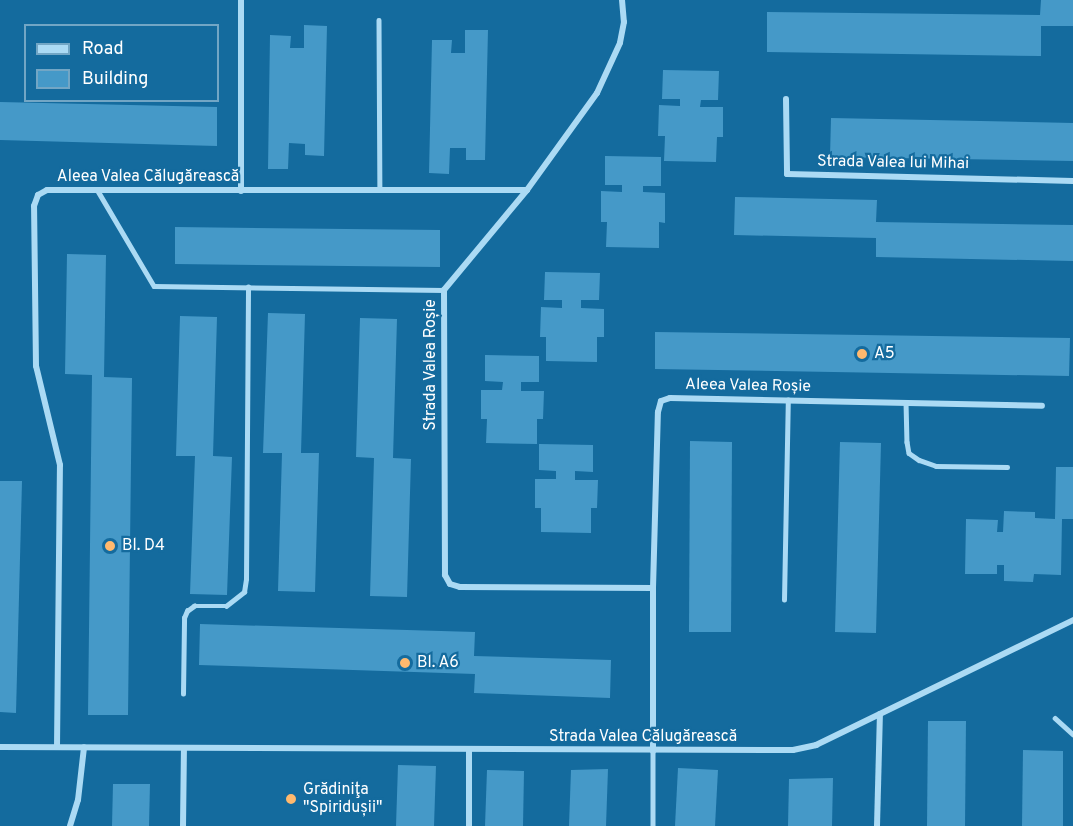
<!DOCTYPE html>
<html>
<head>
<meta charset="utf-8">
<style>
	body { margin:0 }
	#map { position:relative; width:1073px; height:826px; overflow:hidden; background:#146b9e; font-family:Overpass,sans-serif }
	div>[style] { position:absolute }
	.building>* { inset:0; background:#4599c8 }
	.service>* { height:4.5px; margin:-2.25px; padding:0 2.25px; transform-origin:2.25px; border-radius:2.25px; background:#abdaf4 }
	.minor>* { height:6px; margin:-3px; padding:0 3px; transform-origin:3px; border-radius:3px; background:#abdaf4 }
	.dots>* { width:16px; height:16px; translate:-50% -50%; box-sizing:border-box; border:3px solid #146b9e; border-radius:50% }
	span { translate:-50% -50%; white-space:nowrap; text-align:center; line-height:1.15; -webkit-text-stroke:4.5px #146b9e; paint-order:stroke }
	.street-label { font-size:16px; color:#fff }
	.poi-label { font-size:16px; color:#fff }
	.left { translate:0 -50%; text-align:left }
	.legend { position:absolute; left:24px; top:24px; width:195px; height:78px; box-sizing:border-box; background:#146b9e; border:2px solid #72a6c5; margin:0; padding:8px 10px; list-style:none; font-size:18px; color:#fff }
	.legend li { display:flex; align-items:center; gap:12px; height:30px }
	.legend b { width:30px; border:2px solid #72a6c5 }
</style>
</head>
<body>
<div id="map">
	<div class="building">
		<i style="clip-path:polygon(1041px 0,1073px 0,1073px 26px,1041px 26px,1041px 56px,767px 52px,767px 12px,1040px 15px)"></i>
		<i style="clip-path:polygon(304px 25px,327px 26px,324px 156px,305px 155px,305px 144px,289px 143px,288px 169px,268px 169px,270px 35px,291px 36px,290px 48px,304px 48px)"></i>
		<i style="clip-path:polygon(465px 30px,488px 30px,485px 160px,466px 160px,466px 148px,450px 148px,449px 174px,429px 173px,432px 40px,452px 40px,451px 53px,465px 53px)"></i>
		<i style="clip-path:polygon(663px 70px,719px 71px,718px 100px,701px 100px,700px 107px,723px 107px,723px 137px,717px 137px,716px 162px,664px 161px,665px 136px,658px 136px,659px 105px,680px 106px,680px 99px,662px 99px)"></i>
		<i style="clip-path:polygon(0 102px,217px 107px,217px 146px,0 140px)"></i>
		<i style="clip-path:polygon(831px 118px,1073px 123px,1073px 161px,830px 157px)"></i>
		<i style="clip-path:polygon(605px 156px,661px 157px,661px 186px,643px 186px,643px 192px,665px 193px,665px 223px,659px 222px,659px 248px,606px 247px,607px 222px,601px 222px,601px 191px,622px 192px,622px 185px,605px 185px)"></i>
		<i style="clip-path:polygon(735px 197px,877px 200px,876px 222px,1073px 225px,1073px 261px,876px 257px,876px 238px,734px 235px)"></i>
		<i style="clip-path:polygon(175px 227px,440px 230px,440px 267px,175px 264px)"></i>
		<i style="clip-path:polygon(67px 254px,106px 255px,104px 377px,132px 378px,128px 715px,88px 715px,92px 375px,65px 374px)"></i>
		<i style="clip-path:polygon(545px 272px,600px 273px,599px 300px,581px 300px,581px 308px,604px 309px,604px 337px,597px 337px,597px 362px,546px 361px,546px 337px,540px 337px,541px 307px,562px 308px,562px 300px,544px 300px)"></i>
		<i style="clip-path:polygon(268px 313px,305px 314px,301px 453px,319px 453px,315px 592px,278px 591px,282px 453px,263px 453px)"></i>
		<i style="clip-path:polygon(180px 316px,217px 317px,213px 456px,232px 457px,227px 595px,190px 594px,195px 456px,176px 456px)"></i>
		<i style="clip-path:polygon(360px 318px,397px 319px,393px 458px,411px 459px,407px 597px,370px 596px,374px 458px,356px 457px)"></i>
		<i style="clip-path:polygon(655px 332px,1070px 338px,1069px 376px,655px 369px)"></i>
		<i style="clip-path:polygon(485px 355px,539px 356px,539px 382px,521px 382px,521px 391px,544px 391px,543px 419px,537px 419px,537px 444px,486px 443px,487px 419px,481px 419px,481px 390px,502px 390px,503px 382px,485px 381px)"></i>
		<i style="clip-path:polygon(690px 441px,732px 442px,731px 632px,689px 632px)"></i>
		<i style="clip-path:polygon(840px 442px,881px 443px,876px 633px,835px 632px)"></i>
		<i style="clip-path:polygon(539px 444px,593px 445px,593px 472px,575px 471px,575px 480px,598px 480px,597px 508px,591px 508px,591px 533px,541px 532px,541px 508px,535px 508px,535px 479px,556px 479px,556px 471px,539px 470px)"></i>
		<i style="clip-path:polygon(1056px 467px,1073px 467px,1073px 519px,1062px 519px,1061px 575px,1034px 574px,1033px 582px,1004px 581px,1004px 565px,997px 565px,997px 574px,965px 574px,966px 519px,998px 520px,997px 532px,1003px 532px,1004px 511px,1035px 512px,1035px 518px,1055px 519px)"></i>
		<i style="clip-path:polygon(0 481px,22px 481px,16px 713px,0 712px)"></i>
		<i style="clip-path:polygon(200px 624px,475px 632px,474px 656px,611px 660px,610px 698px,474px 693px,475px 674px,199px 665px)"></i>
		<i style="clip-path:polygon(928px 721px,966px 721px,965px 826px,927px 826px)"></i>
		<i style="clip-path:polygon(1023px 750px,1063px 751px,1063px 826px,1022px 826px)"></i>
		<i style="clip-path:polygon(398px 765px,436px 766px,434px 826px,396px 826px)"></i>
		<i style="clip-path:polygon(678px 768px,718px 770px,715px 826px,675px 826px)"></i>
		<i style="clip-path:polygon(608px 769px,606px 826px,569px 826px,571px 770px)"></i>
		<i style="clip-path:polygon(487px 770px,524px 771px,523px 826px,485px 826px)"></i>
		<i style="clip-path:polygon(833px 778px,832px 826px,788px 826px,789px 779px)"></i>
		<i style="clip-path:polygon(113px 784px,150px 784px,149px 826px,112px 826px)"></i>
	</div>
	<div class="service">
		<i style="left:379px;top:20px;width:170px;rotate:89.7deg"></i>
		<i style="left:98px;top:191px;width:110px;rotate:59.5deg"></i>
		<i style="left:154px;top:286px;width:290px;rotate:0.8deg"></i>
		<i style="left:906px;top:402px;width:40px;rotate:88.6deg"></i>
		<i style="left:907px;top:442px;width:11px;rotate:80deg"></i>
		<i style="left:909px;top:453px;width:12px;rotate:35deg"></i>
		<i style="left:919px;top:460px;width:18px;rotate:19deg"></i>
		<i style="left:936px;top:466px;width:71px;rotate:0.8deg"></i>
		<i style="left:784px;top:600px;width:200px;rotate:-88.9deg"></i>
		<i style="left:183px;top:694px;width:76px;rotate:-89.2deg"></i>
		<i style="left:184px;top:618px;width:8px;rotate:-67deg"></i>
		<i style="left:187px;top:611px;width:9px;rotate:-36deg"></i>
		<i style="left:194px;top:606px;width:32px"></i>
		<i style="left:226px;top:606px;width:23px;rotate:-38deg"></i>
		<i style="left:244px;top:592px;width:13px;rotate:-81deg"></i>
		<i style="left:246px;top:579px;width:292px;rotate:-89.6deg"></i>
		<i style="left:1055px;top:718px;width:24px;rotate:42deg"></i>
		<i style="left:653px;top:751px;width:75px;rotate:90deg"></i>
	</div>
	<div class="minor">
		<i style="left:622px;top:0;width:22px;rotate:85deg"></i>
		<i style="left:624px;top:22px;width:21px;rotate:101deg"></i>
		<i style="left:620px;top:43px;width:55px;rotate:114.7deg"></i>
		<i style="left:597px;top:93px;width:120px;rotate:125.8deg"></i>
		<i style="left:527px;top:190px;width:130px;rotate:129.7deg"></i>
		<i style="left:444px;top:290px;width:285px;rotate:89.8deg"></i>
		<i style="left:445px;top:575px;width:10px;rotate:61deg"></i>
		<i style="left:450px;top:584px;width:10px;rotate:17deg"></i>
		<i style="left:460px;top:587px;width:193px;rotate:0.3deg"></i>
		<i style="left:786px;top:99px;width:75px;rotate:89.2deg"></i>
		<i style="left:787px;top:174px;width:286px;rotate:1.4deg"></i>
		<i style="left:241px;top:191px;width:191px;rotate:-90deg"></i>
		<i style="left:0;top:747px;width:793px;rotate:0.22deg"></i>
		<i style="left:793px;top:750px;width:24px;rotate:-12deg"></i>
		<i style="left:816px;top:745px;width:286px;rotate:-25.9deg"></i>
		<i style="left:57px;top:747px;width:282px;rotate:-89.4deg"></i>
		<i style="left:60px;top:465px;width:102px;rotate:-103.6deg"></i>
		<i style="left:36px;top:366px;width:160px;rotate:-90.7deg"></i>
		<i style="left:34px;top:206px;width:12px;rotate:-70deg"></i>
		<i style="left:38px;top:195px;width:10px;rotate:-29deg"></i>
		<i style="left:47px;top:190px;width:480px"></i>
		<i style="left:469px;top:750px;width:76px;rotate:90deg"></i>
		<i style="left:653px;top:751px;width:163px;rotate:-90deg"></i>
		<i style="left:653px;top:588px;width:176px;rotate:-88.4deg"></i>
		<i style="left:658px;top:412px;width:11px;rotate:-75deg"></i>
		<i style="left:661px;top:401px;width:9px;rotate:-18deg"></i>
		<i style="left:670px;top:398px;width:372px;rotate:1.2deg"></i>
		<i style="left:70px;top:826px;width:27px;rotate:-73deg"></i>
		<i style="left:78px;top:800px;width:53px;rotate:-83.5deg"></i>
		<i style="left:183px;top:826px;width:78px;rotate:-89.3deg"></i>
		<i style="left:877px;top:826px;width:112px;rotate:-88.5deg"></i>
	</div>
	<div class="dots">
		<i style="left:862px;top:354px;background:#ffb96e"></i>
		<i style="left:110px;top:546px;background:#ffb96e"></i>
		<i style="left:405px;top:663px;background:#ffb96e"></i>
		<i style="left:291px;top:799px;background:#ffb96e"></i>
	</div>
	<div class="street-label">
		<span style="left:893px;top:163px;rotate:1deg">Strada Valea lui Mihai</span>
		<span style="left:148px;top:177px">Aleea Valea Călugărească</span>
		<span style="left:431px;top:365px;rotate:-90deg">Strada Valea Roșie</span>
		<span style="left:748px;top:386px;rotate:1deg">Aleea Valea Roșie</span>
		<span style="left:643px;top:737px">Strada Valea Călugărească</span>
	</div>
	<div class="poi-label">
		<span class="left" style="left:874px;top:354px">A5</span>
		<span class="left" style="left:122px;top:546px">Bl. D4</span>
		<span class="left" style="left:417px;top:663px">Bl. A6</span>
		<span class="left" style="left:303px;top:799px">Grădiniţa<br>"Spiridușii"</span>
	</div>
	<ul class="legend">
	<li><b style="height:8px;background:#abdaf4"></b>Road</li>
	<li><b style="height:16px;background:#4599c8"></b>Building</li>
	</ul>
</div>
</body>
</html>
